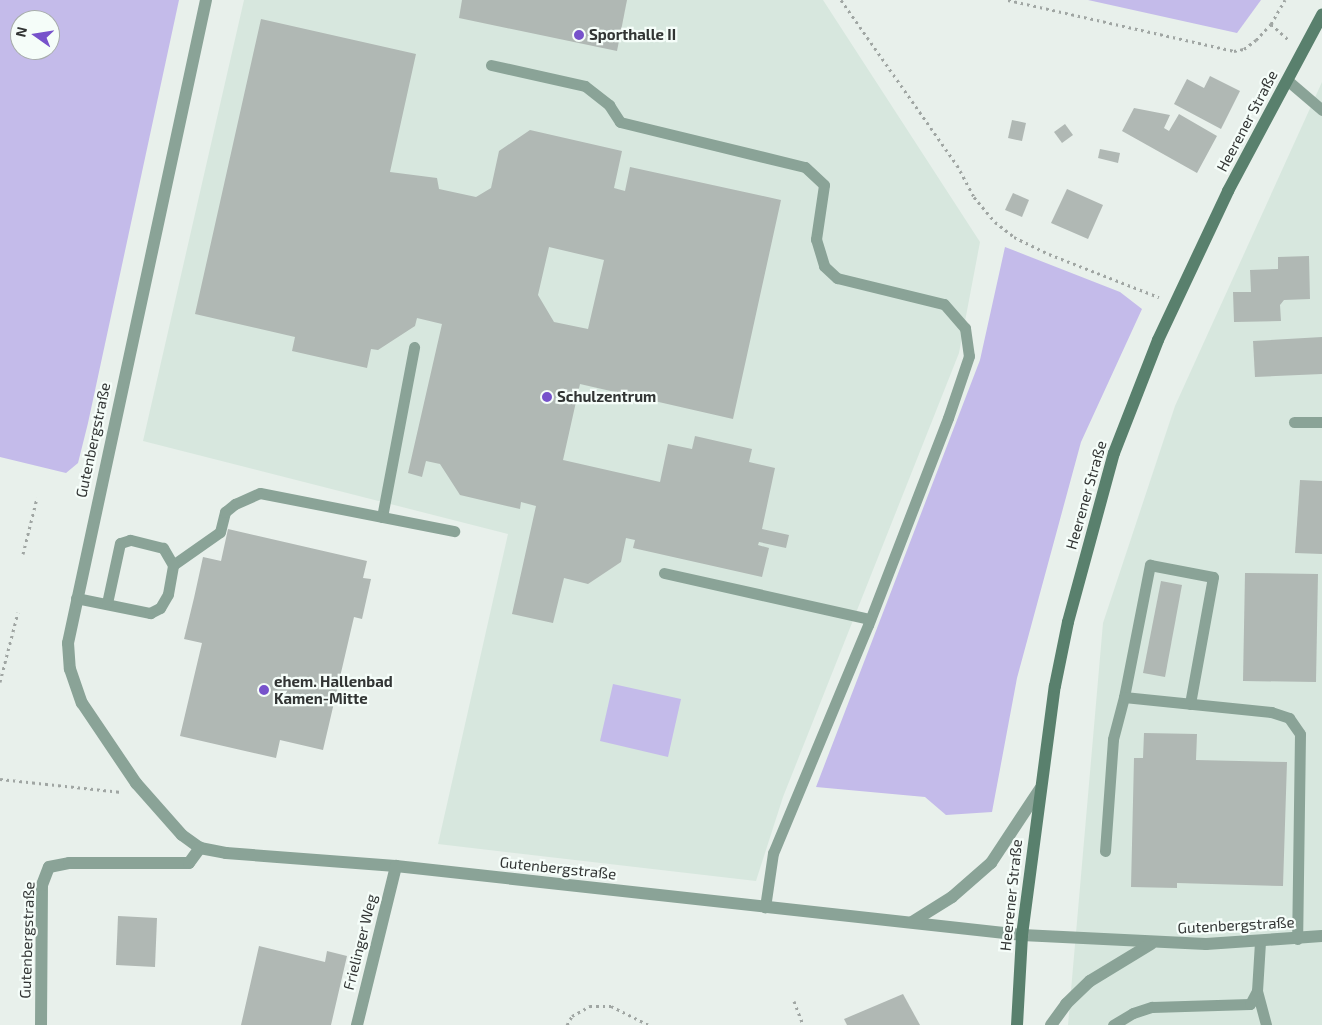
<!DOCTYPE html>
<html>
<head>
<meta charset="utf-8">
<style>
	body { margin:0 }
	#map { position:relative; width:1322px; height:1025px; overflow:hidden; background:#e8f0eb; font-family:"Exo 2",sans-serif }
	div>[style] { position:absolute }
	.built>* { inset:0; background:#d7e7de }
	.green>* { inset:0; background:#c4bbea }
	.building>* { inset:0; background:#b0b8b4 }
	.path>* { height:3px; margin-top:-1.5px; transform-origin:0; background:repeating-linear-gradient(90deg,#a0a6a3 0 2.5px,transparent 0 6.5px) }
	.lane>* { height:11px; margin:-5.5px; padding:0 5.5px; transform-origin:5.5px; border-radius:5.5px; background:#8aa397 }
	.street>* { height:12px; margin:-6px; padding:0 6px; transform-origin:6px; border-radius:6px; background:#8aa397 }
	.secondary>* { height:12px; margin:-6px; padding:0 6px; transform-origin:6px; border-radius:6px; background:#59806d }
	.dots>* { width:14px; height:14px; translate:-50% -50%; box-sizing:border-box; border:2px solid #f5fdf9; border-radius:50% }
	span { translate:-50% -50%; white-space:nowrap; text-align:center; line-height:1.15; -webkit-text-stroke:4.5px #f5fdf9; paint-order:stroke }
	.poi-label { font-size:15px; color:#323534; font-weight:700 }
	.left { translate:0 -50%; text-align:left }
	.street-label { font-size:15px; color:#323534 }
	.north { position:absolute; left:10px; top:10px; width:50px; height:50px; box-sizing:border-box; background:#f5fdf9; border:1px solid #a7adaa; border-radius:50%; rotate:283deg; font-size:14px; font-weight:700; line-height:20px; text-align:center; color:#323534 }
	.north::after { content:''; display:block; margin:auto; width:18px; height:22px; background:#7752cb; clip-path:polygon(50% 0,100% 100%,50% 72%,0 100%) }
</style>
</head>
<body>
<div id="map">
	<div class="built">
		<i style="clip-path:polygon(244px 0,823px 0,980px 242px,959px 353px,783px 797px,756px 881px,438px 844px,508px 534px,143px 441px)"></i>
		<i style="clip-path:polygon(1322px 82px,1322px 1025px,1068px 1025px,1103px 623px,1175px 406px)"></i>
	</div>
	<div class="green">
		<i style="clip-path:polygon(evenodd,0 0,179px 0,88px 423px,78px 463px,66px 473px,0 457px,0 0,20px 20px,50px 20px,50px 50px,20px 50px,20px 20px)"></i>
		<i style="clip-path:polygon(1088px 0,1261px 0,1237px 33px)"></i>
		<i style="clip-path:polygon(1005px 247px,1120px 292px,1142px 309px,1081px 442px,1017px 678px,992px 812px,946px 815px,925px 797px,816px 787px,980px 360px)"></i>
		<i style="clip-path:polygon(613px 684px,681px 699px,668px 757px,600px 741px)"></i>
	</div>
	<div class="building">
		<i style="clip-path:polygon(462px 0,627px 0,617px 51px,459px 18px)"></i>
		<i style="clip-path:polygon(evenodd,261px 19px,416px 54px,390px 172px,437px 178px,439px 189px,476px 197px,491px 188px,499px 151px,530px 130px,622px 151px,614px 188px,625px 191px,630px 167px,781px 200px,733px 419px,580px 384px,563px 460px,660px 482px,668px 444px,692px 449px,695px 436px,752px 449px,749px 462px,775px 468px,762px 529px,789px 535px,786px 548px,759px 542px,758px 545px,769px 548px,762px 577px,633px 548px,635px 540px,626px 538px,621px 562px,588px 584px,564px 578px,553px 623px,512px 614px,536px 506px,521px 502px,520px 509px,460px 495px,440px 464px,426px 461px,422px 477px,408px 473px,442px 324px,417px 318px,415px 326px,378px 350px,371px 349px,367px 368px,292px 351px,295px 337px,195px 314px,261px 19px,549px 247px,604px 260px,588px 329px,554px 322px,538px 295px,549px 247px)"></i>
		<i style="clip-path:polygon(1210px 76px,1240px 91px,1221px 129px,1174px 104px,1187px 79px,1204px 88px)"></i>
		<i style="clip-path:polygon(1134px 108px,1170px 115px,1164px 128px,1169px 131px,1179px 114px,1217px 136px,1197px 173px,1122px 131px)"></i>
		<i style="clip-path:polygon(1012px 120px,1026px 123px,1022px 141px,1008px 138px)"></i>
		<i style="clip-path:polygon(1065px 124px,1073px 135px,1062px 143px,1054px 132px)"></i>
		<i style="clip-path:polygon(1100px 149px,1120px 153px,1118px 163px,1098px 158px)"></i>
		<i style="clip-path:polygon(1067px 189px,1103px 205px,1088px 239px,1051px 223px)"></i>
		<i style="clip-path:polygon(1013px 193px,1029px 200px,1022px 217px,1005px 210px)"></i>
		<i style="clip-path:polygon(1309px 256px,1310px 299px,1284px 300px,1280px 305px,1281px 321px,1234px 322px,1233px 292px,1251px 292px,1250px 270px,1278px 269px,1278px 257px)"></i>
		<i style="clip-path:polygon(1322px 337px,1322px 374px,1255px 377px,1253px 341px)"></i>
		<i style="clip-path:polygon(1300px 480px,1322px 481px,1322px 554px,1295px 553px)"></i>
		<i style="clip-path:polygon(228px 529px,367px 561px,363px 578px,371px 579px,362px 619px,354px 617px,323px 750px,280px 740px,276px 758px,180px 736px,202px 643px,184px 639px,194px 598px,203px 557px,221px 561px)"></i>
		<i style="clip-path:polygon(1245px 573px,1318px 574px,1316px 682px,1243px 681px)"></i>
		<i style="clip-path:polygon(1161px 581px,1182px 585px,1165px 677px,1143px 673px)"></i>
		<i style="clip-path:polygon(1144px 733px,1197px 734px,1196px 760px,1287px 762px,1283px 886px,1177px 883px,1177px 888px,1131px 887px,1134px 758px,1143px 758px)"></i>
		<i style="clip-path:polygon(118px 916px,157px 918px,155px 967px,116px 965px)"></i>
		<i style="clip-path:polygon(259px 946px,325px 962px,327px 951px,347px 956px,331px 1025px,241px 1025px)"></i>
		<i style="clip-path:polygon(903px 994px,920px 1025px,847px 1025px,844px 1019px)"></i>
	</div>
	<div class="path">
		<i style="left:841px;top:0;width:202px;rotate:54.9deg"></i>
		<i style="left:957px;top:165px;width:36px;rotate:62deg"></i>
		<i style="left:974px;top:197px;width:33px;rotate:50deg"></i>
		<i style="left:995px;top:222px;width:24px;rotate:38deg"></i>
		<i style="left:1014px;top:237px;width:39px;rotate:26deg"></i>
		<i style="left:1049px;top:254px;width:118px;rotate:21.4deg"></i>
		<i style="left:1008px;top:0;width:232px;rotate:12.7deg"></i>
		<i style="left:1234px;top:51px;width:10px;rotate:-11deg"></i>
		<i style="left:1244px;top:49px;width:15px;rotate:-37deg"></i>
		<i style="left:1256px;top:40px;width:22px;rotate:-47deg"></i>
		<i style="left:1271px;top:24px;width:28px;rotate:-60deg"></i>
		<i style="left:1271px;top:24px;width:24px;rotate:42deg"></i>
		<i style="left:23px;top:554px;width:58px;rotate:-76deg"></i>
		<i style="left:0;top:682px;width:72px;rotate:-75.6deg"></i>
		<i style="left:0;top:779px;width:122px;rotate:6.1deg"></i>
		<i style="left:794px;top:1001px;width:26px;rotate:69deg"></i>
		<i style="left:567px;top:1025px;width:10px;rotate:-61deg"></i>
		<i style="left:572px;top:1016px;width:21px;rotate:-29deg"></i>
		<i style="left:590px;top:1006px;width:21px"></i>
		<i style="left:611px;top:1006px;width:42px;rotate:26.6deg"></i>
	</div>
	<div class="lane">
		<i style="left:491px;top:65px;width:96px;rotate:12.6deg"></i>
		<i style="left:585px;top:86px;width:31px;rotate:38deg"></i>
		<i style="left:609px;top:105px;width:20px;rotate:57deg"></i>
		<i style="left:620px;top:122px;width:190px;rotate:13.7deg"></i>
		<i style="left:805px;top:167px;width:26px;rotate:43deg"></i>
		<i style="left:824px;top:185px;width:55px;rotate:98.4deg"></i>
		<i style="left:816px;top:239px;width:28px;rotate:73deg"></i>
		<i style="left:824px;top:266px;width:18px;rotate:43deg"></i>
		<i style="left:837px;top:278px;width:110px;rotate:13.7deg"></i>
		<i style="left:944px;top:304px;width:32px;rotate:49deg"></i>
		<i style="left:965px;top:328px;width:28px;rotate:82deg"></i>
		<i style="left:969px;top:356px;width:65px;rotate:108.7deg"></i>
		<i style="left:948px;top:418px;width:222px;rotate:111.1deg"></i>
		<i style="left:868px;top:625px;width:247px;rotate:112.6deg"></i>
		<i style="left:773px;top:853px;width:55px;rotate:98.4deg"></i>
		<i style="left:1287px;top:80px;width:46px;rotate:40.6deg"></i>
		<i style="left:1294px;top:422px;width:28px"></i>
		<i style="left:382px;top:517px;width:173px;rotate:-79.3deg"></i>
		<i style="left:173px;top:565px;width:57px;rotate:-35.1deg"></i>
		<i style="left:220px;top:532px;width:21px;rotate:-76deg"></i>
		<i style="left:225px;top:512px;width:13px;rotate:-39deg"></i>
		<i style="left:235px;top:504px;width:27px;rotate:-24deg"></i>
		<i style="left:260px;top:493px;width:198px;rotate:11.1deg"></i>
		<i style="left:664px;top:573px;width:211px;rotate:12.6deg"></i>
		<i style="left:76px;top:598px;width:76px;rotate:11.5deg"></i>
		<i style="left:150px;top:613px;width:11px;rotate:-27deg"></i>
		<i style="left:160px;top:608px;width:16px;rotate:-60deg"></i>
		<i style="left:168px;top:594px;width:29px;rotate:-80deg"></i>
		<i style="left:173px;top:565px;width:20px;rotate:-120deg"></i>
		<i style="left:163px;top:548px;width:34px;rotate:-166deg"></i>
		<i style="left:130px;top:540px;width:10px;rotate:163deg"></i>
		<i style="left:120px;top:543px;width:61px;rotate:102.2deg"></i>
		<i style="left:1124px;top:697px;width:135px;rotate:-78.9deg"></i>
		<i style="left:1150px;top:565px;width:64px;rotate:10.8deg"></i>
		<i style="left:1213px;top:577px;width:129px;rotate:100.3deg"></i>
		<i style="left:1105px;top:851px;width:112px;rotate:-85.9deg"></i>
		<i style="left:1113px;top:739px;width:43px;rotate:-75.3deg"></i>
		<i style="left:1124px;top:697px;width:148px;rotate:5.8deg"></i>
		<i style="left:1271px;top:712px;width:19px;rotate:18deg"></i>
		<i style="left:1289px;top:718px;width:19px;rotate:55deg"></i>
		<i style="left:1300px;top:734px;width:205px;rotate:90.8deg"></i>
		<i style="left:1257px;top:991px;width:35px;rotate:75deg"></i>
		<i style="left:1113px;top:1025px;width:23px;rotate:-31deg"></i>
		<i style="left:1133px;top:1013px;width:20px;rotate:-18deg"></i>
		<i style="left:1152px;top:1007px;width:98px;rotate:-1.8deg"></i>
		<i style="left:1250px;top:1004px;width:15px;rotate:-62deg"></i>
		<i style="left:1257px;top:991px;width:49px;rotate:-86.5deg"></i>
	</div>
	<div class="street">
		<i style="left:206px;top:0;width:658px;rotate:102.11deg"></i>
		<i style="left:68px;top:643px;width:26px;rotate:86deg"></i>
		<i style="left:70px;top:669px;width:36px;rotate:71deg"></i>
		<i style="left:82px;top:703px;width:97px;rotate:56deg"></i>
		<i style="left:136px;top:783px;width:69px;rotate:48.5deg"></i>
		<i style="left:182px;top:835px;width:22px;rotate:36deg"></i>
		<i style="left:200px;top:848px;width:26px;rotate:11deg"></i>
		<i style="left:226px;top:853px;width:170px;rotate:4.4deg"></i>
		<i style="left:396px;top:866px;width:630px;rotate:6.29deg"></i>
		<i style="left:1022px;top:935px;width:184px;rotate:2.8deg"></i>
		<i style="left:1206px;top:944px;width:116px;rotate:-3.9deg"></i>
		<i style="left:912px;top:922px;width:47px;rotate:-32deg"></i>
		<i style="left:952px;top:897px;width:52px;rotate:-41.1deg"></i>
		<i style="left:991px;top:863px;width:89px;rotate:-56.5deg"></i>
		<i style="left:41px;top:1025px;width:140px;rotate:-89.6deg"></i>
		<i style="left:42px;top:885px;width:19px;rotate:-69deg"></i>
		<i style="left:49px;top:867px;width:20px;rotate:-11deg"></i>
		<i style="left:69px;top:863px;width:120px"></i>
		<i style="left:189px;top:863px;width:19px;rotate:-54deg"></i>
		<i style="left:357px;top:1025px;width:164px;rotate:-76.2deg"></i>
		<i style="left:1051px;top:1025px;width:26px;rotate:-54deg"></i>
		<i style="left:1066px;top:1004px;width:33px;rotate:-44deg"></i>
		<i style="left:1090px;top:981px;width:71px;rotate:-31.2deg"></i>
	</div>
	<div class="secondary">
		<i style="left:1017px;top:1025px;width:90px;rotate:-86.8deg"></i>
		<i style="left:1022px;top:935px;width:251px;rotate:-82.5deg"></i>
		<i style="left:1055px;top:686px;width:65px;rotate:-78.5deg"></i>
		<i style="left:1068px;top:622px;width:175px;rotate:-74.8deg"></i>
		<i style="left:1114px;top:453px;width:121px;rotate:-68.7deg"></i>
		<i style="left:1158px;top:340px;width:165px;rotate:-64.8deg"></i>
		<i style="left:1228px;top:191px;width:200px;rotate:-61.9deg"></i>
	</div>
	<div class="dots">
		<i style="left:579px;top:35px;background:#7752cb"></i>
		<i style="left:547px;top:397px;background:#7752cb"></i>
		<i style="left:264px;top:690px;background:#7752cb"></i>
	</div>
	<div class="poi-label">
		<span class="left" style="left:589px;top:35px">Sporthalle II</span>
		<span class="left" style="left:557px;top:397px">Schulzentrum</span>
		<span class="left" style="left:274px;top:690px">ehem. Hallenbad<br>Kamen-Mitte</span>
	</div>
	<div class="street-label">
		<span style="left:1247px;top:121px;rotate:-62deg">Heerener Straße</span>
		<span style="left:93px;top:440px;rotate:-78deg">Gutenbergstraße</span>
		<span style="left:1086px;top:495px;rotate:-74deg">Heerener Straße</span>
		<span style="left:558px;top:868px;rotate:6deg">Gutenbergstraße</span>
		<span style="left:1011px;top:895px;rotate:-84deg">Heerener Straße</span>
		<span style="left:1236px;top:925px;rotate:-3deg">Gutenbergstraße</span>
		<span style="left:27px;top:940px;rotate:-88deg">Gutenbergstraße</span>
		<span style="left:360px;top:942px;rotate:-76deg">Frielinger Weg</span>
	</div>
	<div class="north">N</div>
</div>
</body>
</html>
